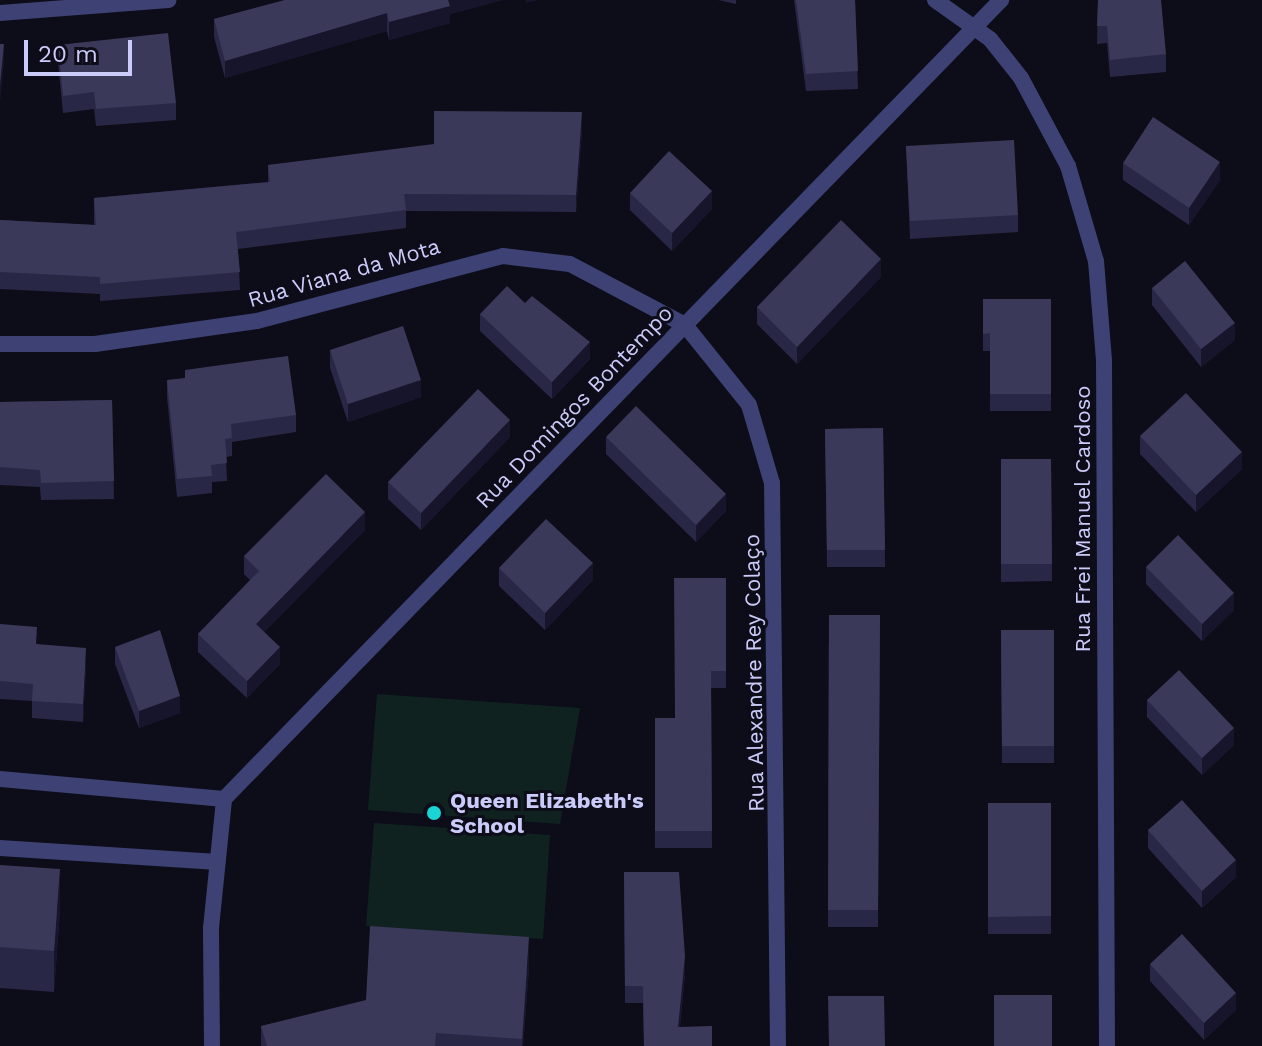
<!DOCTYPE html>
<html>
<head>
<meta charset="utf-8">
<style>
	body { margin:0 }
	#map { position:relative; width:1262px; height:1046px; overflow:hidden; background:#0d0c19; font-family:"Work Sans",sans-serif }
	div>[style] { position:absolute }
	.green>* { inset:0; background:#102220 }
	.street>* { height:16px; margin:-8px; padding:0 8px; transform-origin:8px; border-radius:8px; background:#3d4173 }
	.wall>* { inset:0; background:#292746 }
	.shaded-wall>* { inset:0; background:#17152c }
	.building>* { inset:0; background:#3b3959 }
	.dots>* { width:22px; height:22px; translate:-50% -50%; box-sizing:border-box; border:4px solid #0d0c19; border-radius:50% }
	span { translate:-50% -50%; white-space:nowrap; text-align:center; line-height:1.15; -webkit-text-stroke:6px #0d0c19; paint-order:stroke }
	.street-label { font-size:22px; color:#cbcbf9 }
	.poi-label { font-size:22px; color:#cbcbf9; font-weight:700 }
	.left { translate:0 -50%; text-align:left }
	.scale { position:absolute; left:24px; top:40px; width:108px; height:36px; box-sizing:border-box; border:4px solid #cbcbf9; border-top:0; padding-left:10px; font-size:24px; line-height:28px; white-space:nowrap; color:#cbcbf9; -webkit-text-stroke:6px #0d0c19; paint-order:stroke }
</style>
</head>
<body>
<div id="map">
	<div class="green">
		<i style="clip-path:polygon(377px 694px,580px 708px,560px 824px,368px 810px)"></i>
		<i style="clip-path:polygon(374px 823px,550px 835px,543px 939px,366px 926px)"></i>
	</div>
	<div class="street">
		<i style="left:935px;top:0;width:67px;rotate:35.3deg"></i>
		<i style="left:990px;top:39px;width:50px;rotate:51.5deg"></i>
		<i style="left:1021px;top:78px;width:100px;rotate:61.9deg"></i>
		<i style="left:1068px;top:166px;width:99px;rotate:73.6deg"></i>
		<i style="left:1096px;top:261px;width:100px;rotate:85.4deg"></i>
		<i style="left:1104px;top:361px;width:685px;rotate:89.75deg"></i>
		<i style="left:0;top:13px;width:169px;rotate:-4.4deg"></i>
		<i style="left:0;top:344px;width:95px"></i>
		<i style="left:95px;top:344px;width:164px;rotate:-8.1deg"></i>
		<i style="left:257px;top:321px;width:254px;rotate:-14.8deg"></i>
		<i style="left:503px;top:256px;width:67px;rotate:6.8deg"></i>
		<i style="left:570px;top:264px;width:130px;rotate:27.9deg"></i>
		<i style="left:685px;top:325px;width:102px;rotate:51.3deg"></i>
		<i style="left:749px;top:405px;width:81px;rotate:73.6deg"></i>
		<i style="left:772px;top:483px;width:563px;rotate:89.39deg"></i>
		<i style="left:0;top:779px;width:225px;rotate:5.1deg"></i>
		<i style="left:0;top:848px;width:218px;rotate:3.7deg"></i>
		<i style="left:212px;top:1046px;width:118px;rotate:-90.5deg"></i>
		<i style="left:211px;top:928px;width:130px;rotate:-84.2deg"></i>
		<i style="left:224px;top:799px;width:1115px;rotate:-45.8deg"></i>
	</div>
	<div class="wall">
		<i style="clip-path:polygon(285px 0,502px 0,450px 14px,450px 23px,389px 40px,387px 31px,225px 78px,214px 37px,214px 19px)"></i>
		<i style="clip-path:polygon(718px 0,736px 0,736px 4px)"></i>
		<i style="clip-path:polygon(794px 0,855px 0,858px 89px,806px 91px)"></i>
		<i style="clip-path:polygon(1098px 0,1166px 54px,1166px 72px,1110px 77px,1107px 43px,1097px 44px)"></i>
		<i style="clip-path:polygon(58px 45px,176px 103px,176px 120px,96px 126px,94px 109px,63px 113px,58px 62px)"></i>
		<i style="clip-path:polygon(582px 130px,576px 212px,406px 211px,406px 228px,238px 249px,240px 290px,100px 301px,100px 294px,0 289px,0 220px,94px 225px,94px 198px,268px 182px,268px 165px)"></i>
		<i style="clip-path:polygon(906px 146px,1018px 215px,1018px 232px,910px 239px)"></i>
		<i style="clip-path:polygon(1123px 163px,1220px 180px,1189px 225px,1123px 180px)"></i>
		<i style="clip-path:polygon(630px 193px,712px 209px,672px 251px,630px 210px)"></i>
		<i style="clip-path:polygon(881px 277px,797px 364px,757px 324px,757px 307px)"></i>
		<i style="clip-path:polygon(1152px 288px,1235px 340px,1201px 367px,1152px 305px)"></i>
		<i style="clip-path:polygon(983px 299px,1051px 299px,1051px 411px,990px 411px,990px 351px,983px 351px)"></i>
		<i style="clip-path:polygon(525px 303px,590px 359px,552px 399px,480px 331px,480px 314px)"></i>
		<i style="clip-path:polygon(330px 350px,421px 397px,348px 422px,330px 368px)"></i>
		<i style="clip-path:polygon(167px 380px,296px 415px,296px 432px,232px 442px,232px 456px,226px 457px,227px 481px,212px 482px,212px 493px,177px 497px,167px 397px)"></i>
		<i style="clip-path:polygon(112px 400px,114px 499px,41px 500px,40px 487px,0 485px,0 402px)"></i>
		<i style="clip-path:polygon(883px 428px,885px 567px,827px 567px,825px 429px)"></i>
		<i style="clip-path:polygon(1140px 436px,1242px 469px,1196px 512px,1140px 454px)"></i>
		<i style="clip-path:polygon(510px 437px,421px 530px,388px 499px,388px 482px)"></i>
		<i style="clip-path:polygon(606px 437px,726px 511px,696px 542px,606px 454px)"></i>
		<i style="clip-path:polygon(1001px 459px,1051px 459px,1052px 581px,1001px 582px)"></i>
		<i style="clip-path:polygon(365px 530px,264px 632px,280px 664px,247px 698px,198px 652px,198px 634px,250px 580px,244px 574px,244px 556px)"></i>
		<i style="clip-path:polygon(1146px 567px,1234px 610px,1202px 641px,1146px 584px)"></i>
		<i style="clip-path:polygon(499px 568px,593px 580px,545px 630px,499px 586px)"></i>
		<i style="clip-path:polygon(726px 578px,726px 688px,711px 688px,712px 848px,655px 848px,655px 718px,675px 718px)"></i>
		<i style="clip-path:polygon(829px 615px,880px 615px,878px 927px,828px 927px)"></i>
		<i style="clip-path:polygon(0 624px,37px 644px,86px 665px,83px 722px,32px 718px,32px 701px,0 699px)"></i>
		<i style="clip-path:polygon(1001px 630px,1054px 630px,1054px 763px,1002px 763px)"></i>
		<i style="clip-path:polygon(115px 647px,180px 713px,139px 728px,115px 664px)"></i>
		<i style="clip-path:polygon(1147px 700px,1234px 745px,1202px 775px,1147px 717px)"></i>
		<i style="clip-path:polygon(988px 803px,1051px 803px,1051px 934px,988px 934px)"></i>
		<i style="clip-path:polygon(1148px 830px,1236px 877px,1202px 908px,1148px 848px)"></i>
		<i style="clip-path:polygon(0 865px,60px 910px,54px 992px,0 988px)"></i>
		<i style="clip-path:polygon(624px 872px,685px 974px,680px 1027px,644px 1046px,643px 1003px,625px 1003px)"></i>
		<i style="clip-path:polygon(1150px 964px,1236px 1010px,1204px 1040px,1150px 981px)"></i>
		<i style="clip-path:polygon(529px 968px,523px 1046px,261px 1046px,261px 1026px)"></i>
	</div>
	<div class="shaded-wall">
		<i style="clip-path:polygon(447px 0,502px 0,450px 14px,450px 23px,389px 40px,389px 22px)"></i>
		<i style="clip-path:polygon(526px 0,539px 0,526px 3px)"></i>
		<i style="clip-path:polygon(387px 13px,387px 31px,225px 78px,225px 61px)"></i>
		<i style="clip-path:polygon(4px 44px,4px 62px,0 103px,0 85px)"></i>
		<i style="clip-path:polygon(582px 112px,582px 130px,576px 212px,576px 195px)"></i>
		<i style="clip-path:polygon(1220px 162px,1220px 180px,1189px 225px,1189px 208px)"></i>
		<i style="clip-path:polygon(712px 191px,712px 209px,672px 251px,672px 233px)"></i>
		<i style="clip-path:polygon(881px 259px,881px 277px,797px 364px,797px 347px)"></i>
		<i style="clip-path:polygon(1235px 323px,1235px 340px,1201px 367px,1201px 349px)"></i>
		<i style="clip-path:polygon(590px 342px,590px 359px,552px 399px,552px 382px)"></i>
		<i style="clip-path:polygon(421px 380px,421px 397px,348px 422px,348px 404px)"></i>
		<i style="clip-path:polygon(510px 420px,510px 437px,421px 530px,421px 513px)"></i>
		<i style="clip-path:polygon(1242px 452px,1242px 469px,1196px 512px,1196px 495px)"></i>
		<i style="clip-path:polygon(726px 494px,726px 511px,696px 542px,696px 525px)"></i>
		<i style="clip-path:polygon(365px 512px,365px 530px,256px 641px,256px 624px)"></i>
		<i style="clip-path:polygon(593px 563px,593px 580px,545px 630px,545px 613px)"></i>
		<i style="clip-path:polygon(1234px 593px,1234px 610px,1202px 641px,1202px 624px)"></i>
		<i style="clip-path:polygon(280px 647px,280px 664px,247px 698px,247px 681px)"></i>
		<i style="clip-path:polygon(86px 648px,86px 665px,83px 722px,83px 704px)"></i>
		<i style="clip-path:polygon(180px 696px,180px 713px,139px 728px,139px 711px)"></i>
		<i style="clip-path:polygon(1234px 728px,1234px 745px,1202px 775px,1202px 758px)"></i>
		<i style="clip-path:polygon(1236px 860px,1236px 877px,1202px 908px,1202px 891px)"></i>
		<i style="clip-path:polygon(60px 869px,60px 910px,54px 992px,54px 951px)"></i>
		<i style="clip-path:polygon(529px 937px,529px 968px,523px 1046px,522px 1046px)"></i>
		<i style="clip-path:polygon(685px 956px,685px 974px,678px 1044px,678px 1027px)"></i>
		<i style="clip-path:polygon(1236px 993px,1236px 1010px,1204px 1040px,1204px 1023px)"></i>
	</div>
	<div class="building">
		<i style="clip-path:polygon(285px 0,448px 0,450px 6px,389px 22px,387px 13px,225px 61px,214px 19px)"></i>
		<i style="clip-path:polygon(796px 0,855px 0,858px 71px,806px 74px)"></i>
		<i style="clip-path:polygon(1098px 0,1161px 0,1166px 54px,1110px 60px,1107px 26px,1097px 26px)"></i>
		<i style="clip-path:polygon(168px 33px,176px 103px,96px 109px,94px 92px,63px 96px,58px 45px)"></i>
		<i style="clip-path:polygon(0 44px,4px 44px,0 85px)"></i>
		<i style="clip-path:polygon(434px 111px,582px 112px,576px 195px,404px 194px,406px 210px,236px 232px,240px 272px,100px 284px,100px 277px,0 272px,0 220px,96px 225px,94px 198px,270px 182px,268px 165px,434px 144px)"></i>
		<i style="clip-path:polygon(1153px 117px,1220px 162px,1189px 208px,1123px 163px)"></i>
		<i style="clip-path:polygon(1014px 140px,1018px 215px,910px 221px,906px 146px)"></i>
		<i style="clip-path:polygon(669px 151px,712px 191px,672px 233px,630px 193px)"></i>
		<i style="clip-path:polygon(841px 220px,881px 259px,797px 347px,757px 307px)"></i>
		<i style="clip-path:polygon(1185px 261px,1235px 323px,1201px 349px,1152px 288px)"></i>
		<i style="clip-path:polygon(507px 286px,525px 303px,532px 296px,590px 342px,552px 382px,480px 314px)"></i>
		<i style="clip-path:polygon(983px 299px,1051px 299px,1051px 394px,990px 394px,990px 333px,983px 334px)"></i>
		<i style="clip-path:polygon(403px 326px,421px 380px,348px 404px,330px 350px)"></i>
		<i style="clip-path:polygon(288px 356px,296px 415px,231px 424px,232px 438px,225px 439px,227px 463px,211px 465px,212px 476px,177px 479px,167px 380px,185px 378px,185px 370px)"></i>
		<i style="clip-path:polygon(478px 389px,510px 420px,421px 513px,388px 482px)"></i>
		<i style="clip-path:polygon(1186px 393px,1242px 452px,1196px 495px,1140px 436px)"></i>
		<i style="clip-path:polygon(112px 400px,114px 481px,41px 483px,40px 470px,0 467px,0 402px)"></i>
		<i style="clip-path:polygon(636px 406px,726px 494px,696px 525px,606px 437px)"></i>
		<i style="clip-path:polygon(883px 428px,885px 550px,827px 550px,825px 429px)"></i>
		<i style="clip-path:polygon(1001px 459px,1051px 459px,1052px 564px,1001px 564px)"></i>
		<i style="clip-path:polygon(326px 474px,365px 512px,256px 624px,280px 647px,247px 681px,198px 634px,259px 571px,244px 556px)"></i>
		<i style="clip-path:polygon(546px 519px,593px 563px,545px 613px,499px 568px)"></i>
		<i style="clip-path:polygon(1178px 535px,1234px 593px,1202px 624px,1146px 567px)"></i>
		<i style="clip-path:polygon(674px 578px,726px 578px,726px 671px,711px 671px,712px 831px,655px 831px,655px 718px,675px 718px)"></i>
		<i style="clip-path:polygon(829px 615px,880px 615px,878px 910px,828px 910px)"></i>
		<i style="clip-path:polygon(0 624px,37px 627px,36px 644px,86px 648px,83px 704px,32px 701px,33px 684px,0 681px)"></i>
		<i style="clip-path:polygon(160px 630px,180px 696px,139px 711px,115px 647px)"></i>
		<i style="clip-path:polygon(1001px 630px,1054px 630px,1054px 746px,1002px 746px)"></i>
		<i style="clip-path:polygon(1179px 670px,1234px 728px,1202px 758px,1147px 700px)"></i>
		<i style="clip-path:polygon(1182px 800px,1236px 860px,1202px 891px,1148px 830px)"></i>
		<i style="clip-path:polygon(988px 803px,1051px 803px,1051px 916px,988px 917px)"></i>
		<i style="clip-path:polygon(0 865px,60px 869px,54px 951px,0 947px)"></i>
		<i style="clip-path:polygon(624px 872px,679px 872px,685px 956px,678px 1027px,712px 1026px,712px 1046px,644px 1046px,643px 986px,625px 986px)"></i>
		<i style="clip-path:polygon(370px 926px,529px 937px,522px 1039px,436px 1033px,435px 1046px,267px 1046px,261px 1026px,366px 1000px)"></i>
		<i style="clip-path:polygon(1182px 934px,1236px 993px,1204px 1023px,1150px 964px)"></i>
		<i style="clip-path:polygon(994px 995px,1052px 995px,1052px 1046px,994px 1046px)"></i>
		<i style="clip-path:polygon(828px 996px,884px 996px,885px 1046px,829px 1046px)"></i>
	</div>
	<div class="dots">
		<i style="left:434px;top:813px;background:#19d6d4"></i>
	</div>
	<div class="street-label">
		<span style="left:344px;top:273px;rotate:-16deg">Rua Viana da Mota</span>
		<span style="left:574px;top:407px;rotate:-46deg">Rua Domingos Bontempo</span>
		<span style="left:1083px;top:519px;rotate:-90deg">Rua Frei Manuel Cardoso</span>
		<span style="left:754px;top:673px;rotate:-91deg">Rua Alexandre Rey Colaço</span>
	</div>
	<div class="poi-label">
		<span class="left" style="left:450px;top:813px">Queen Elizabeth's<br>School</span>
	</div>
	<div class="scale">20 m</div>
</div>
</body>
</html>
